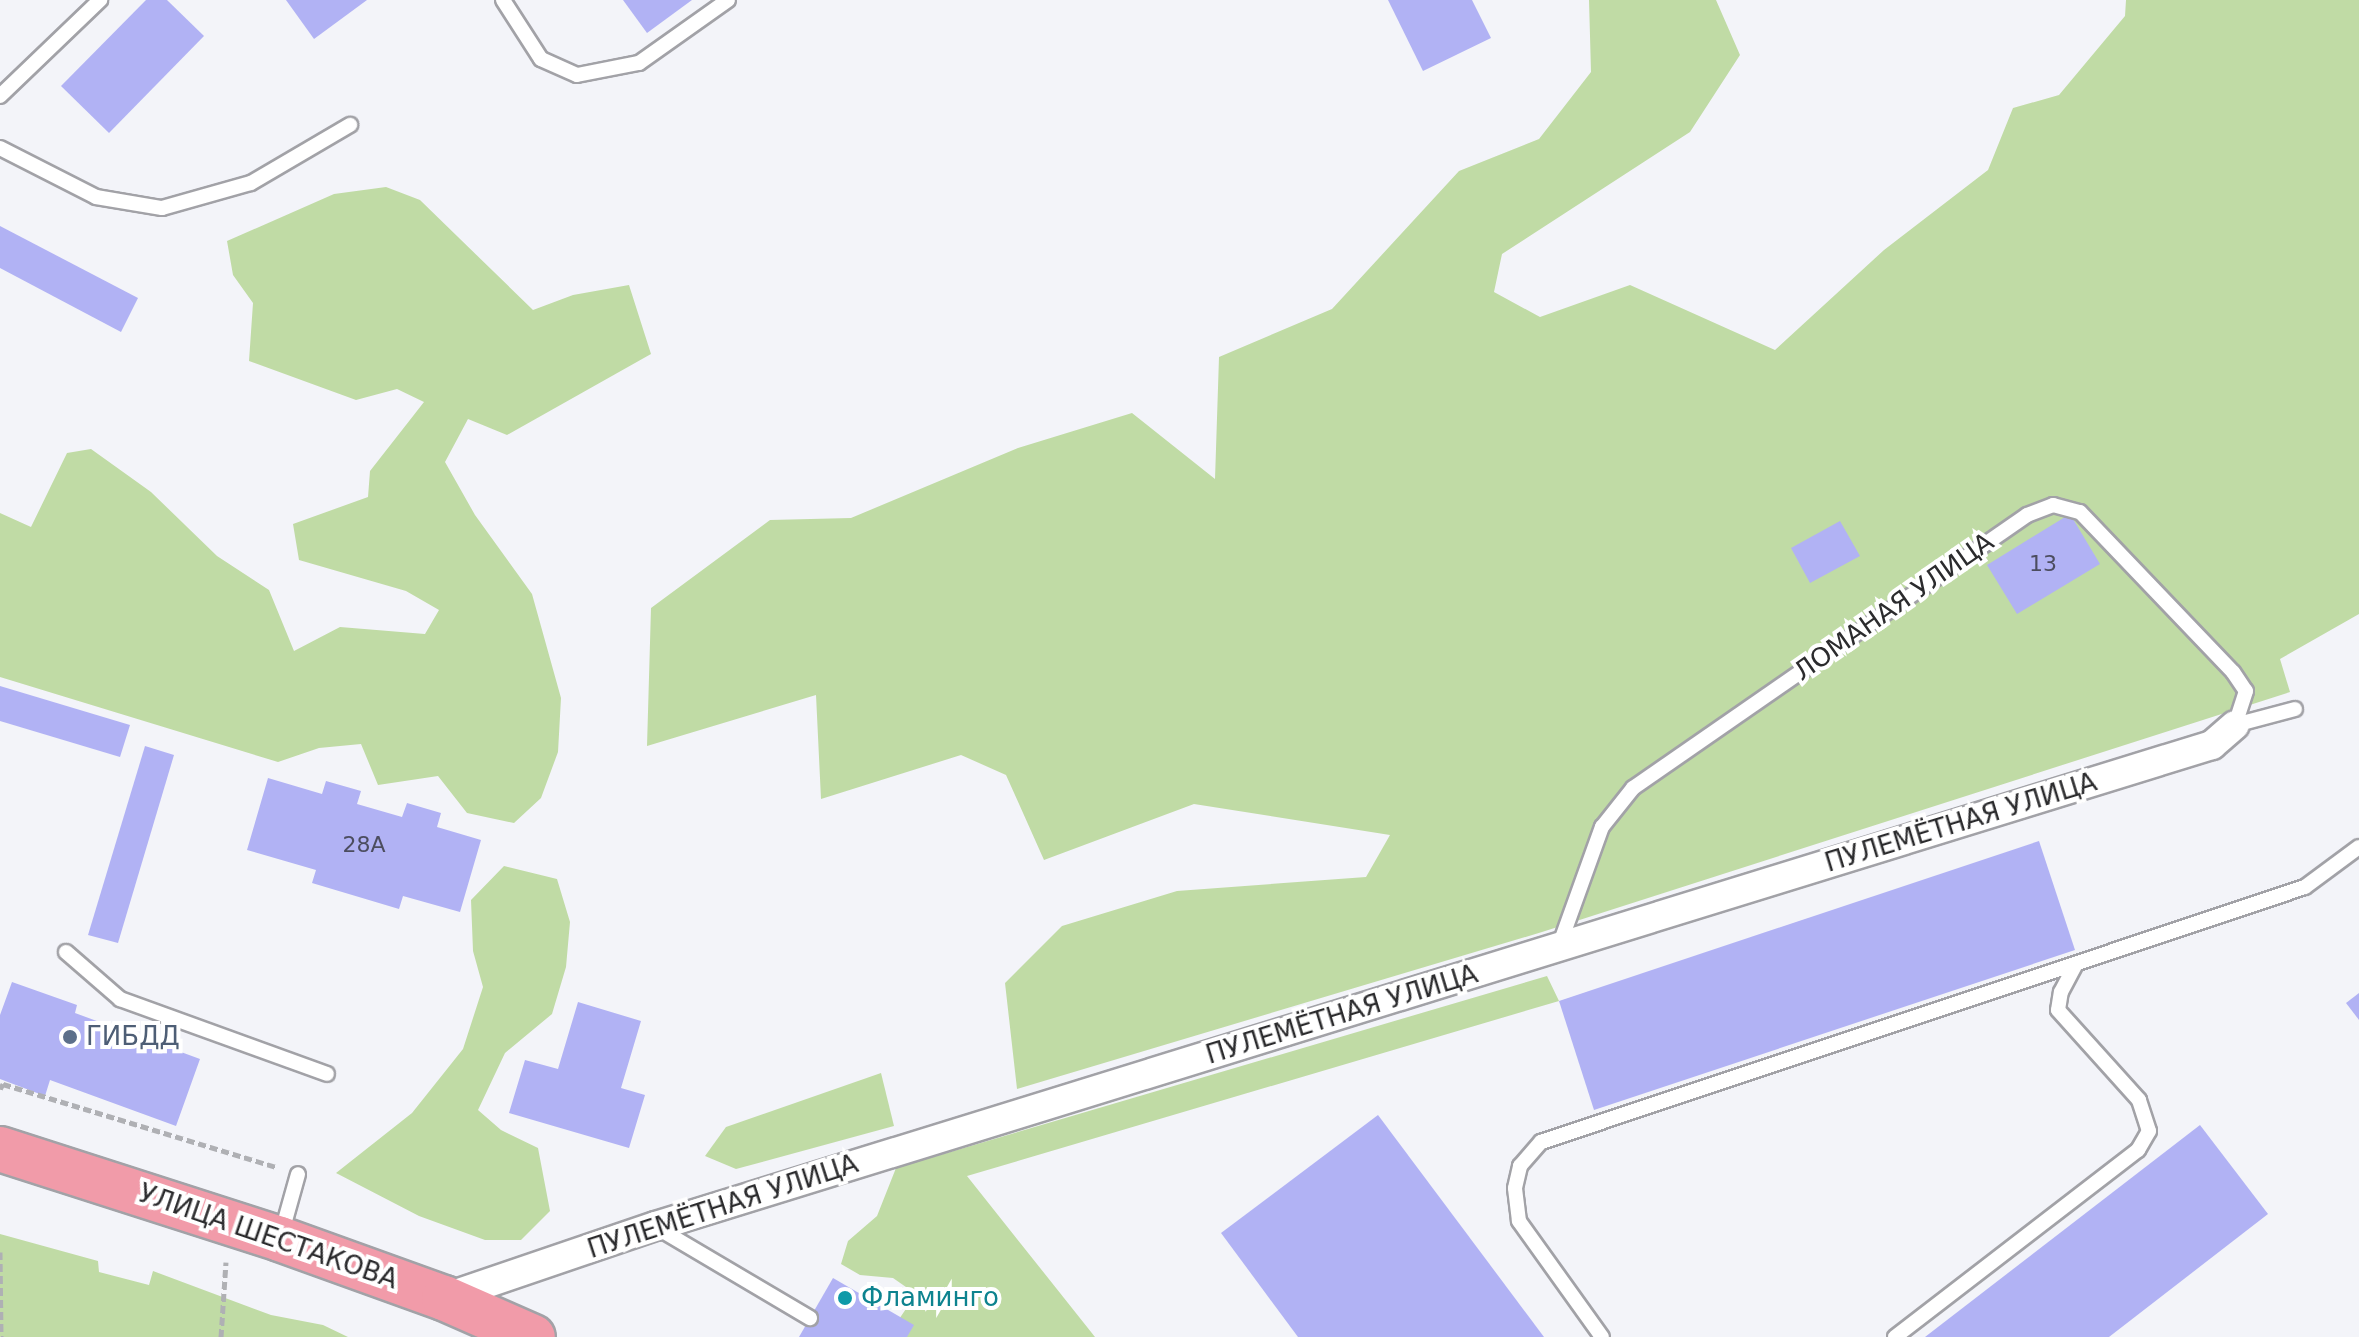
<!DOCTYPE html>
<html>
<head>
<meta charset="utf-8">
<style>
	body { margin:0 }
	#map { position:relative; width:2359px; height:1337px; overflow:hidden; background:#f3f4f9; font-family:"DejaVu Sans",sans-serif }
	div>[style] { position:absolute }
	.green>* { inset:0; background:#c0dba5 }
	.building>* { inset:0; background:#b1b2f4 }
	.path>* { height:5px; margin-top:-2.5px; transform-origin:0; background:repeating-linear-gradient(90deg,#afb0b4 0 8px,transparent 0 12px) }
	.roads { filter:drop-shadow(2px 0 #a2a2a7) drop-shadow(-2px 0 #a2a2a7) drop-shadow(0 2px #a2a2a7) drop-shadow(0 -2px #a2a2a7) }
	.service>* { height:14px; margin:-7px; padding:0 7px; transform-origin:7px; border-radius:7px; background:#fff }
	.minor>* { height:28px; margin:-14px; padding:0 14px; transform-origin:14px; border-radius:14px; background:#fff }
	.primary>* { height:44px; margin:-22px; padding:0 22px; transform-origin:22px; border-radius:22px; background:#f19ba9 }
	.dots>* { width:22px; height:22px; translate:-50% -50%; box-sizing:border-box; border:4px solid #fff; border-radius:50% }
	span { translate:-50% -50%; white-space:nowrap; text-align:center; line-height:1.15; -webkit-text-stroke:8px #fff; paint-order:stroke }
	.number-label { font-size:22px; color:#4c4d5f }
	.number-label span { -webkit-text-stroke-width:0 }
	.street-label { font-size:26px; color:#2b2b2d }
	.service-label { font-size:26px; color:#4e5e75 }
	.left { translate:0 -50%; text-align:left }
	.culture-label { font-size:26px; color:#0d838f }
</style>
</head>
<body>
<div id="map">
	<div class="green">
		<i style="clip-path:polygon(1589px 0,1716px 0,1740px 55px,1690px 132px,1502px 254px,1494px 292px,1540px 317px,1630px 285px,1775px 350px,1884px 250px,1988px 170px,2013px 108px,2059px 95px,2125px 16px,2126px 0,2359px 0,2359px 614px,2280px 659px,2290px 692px,1542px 932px,1017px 1089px,1005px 983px,1062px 926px,1177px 891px,1366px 877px,1390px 835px,1194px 804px,1044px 860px,1006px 775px,961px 755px,821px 799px,816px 695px,647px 746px,651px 608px,770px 520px,851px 518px,1018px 448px,1132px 413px,1215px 479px,1219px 357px,1332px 309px,1459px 171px,1539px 139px,1591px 72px)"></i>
		<i style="clip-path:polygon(386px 187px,420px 200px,533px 310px,573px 295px,629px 285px,651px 354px,507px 435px,468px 419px,445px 462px,475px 515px,532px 594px,561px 698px,558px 752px,541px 798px,514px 823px,467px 813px,438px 776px,378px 785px,361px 744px,319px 748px,278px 762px,0 677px,0 513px,31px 527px,67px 453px,91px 449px,151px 492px,217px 556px,269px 590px,294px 651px,340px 627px,425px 634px,439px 610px,406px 591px,299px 560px,293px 524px,368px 497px,370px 471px,424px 402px,397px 389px,356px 400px,249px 361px,253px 303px,233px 275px,227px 241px,334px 194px)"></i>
		<i style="clip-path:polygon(504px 866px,557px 879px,570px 922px,566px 967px,552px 1014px,505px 1053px,478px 1110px,501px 1130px,538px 1148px,550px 1211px,521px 1240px,485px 1240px,419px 1216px,336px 1173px,412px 1113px,463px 1049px,483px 987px,473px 951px,471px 900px)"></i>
		<i style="clip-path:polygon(1547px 976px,1559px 1001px,967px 1176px,1095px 1337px,887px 1337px,916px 1294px,893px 1278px,860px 1275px,841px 1264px,848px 1241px,877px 1216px,896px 1168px)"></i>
		<i style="clip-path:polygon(881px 1073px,894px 1126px,736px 1169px,705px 1156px,726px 1127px)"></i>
		<i style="clip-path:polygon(0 1234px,98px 1261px,99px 1272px,149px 1285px,153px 1271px,271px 1315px,323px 1325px,348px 1337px,0 1337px)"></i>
	</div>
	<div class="building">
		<i style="clip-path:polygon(146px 0,167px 0,204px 36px,109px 133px,61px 86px)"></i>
		<i style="clip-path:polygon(286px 0,367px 0,314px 39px)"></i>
		<i style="clip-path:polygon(623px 0,692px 0,647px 33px)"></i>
		<i style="clip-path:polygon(1388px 0,1472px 0,1491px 38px,1423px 71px)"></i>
		<i style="clip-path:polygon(0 226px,138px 298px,121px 332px,0 268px)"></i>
		<i style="clip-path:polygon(2070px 514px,2100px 564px,2017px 614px,1987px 565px)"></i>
		<i style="clip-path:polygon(1840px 521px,1860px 556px,1810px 583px,1791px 548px)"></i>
		<i style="clip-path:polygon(0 686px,130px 725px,120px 757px,0 721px)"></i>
		<i style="clip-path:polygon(145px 746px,174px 755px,118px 943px,88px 935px)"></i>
		<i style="clip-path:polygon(268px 778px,322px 794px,326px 781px,361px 791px,357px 804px,402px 817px,407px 803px,441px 813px,437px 827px,481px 840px,460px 912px,403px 896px,399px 909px,312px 883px,316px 870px,247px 850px)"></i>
		<i style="clip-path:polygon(2039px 841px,2075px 950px,1594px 1110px,1559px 1001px)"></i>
		<i style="clip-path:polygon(12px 982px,77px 1005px,75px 1013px,200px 1059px,176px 1126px,50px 1080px,45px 1096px,0 1079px,0 1015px)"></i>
		<i style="clip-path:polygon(2359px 993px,2359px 1020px,2346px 1003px)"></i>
		<i style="clip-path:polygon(578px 1002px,641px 1021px,621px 1088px,645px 1095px,629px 1148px,509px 1113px,525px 1060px,558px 1069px)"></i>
		<i style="clip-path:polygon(1378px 1115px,1544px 1337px,1298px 1337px,1221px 1233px)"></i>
		<i style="clip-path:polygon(2200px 1125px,2268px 1214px,2109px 1337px,1925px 1337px)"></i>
		<i style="clip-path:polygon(833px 1278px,914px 1325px,907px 1337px,799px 1337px)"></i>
	</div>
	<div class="path">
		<i style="left:0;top:1089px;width:6px;rotate:-59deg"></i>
		<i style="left:3px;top:1084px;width:285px;rotate:16.9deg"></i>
		<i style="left:0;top:1252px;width:85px;rotate:89.3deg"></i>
		<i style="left:221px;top:1337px;width:75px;rotate:-86.2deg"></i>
	</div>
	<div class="roads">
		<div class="service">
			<i style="left:503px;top:0;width:70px;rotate:57.2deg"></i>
			<i style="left:541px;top:59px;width:39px;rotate:24deg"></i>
			<i style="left:577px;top:75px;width:63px;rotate:-11deg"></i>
			<i style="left:639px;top:63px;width:109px;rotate:-35.3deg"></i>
			<i style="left:0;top:96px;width:139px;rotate:-43.8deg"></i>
			<i style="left:0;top:148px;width:108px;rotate:27deg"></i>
			<i style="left:96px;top:197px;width:67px;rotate:9.5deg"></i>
			<i style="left:162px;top:208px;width:92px;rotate:-15.7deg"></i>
			<i style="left:251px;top:183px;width:115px;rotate:-30.4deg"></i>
			<i style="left:2235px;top:725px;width:62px;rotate:-14.9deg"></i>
			<i style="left:1558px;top:949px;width:130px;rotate:-70.2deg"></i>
			<i style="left:1602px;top:827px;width:50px;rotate:-51.5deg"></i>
			<i style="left:1633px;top:788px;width:479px;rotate:-34.7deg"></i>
			<i style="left:2027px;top:515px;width:28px;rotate:-21deg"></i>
			<i style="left:2053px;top:505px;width:28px;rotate:15deg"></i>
			<i style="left:2080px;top:512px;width:221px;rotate:46.3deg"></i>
			<i style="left:2233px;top:672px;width:23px;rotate:56deg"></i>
			<i style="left:2246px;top:691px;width:36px;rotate:108deg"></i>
			<i style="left:66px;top:952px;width:72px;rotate:41deg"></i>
			<i style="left:120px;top:999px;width:220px;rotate:19.9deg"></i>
			<i style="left:656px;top:1227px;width:179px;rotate:30.6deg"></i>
			<i style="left:281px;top:1235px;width:63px;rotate:-74.4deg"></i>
			<i style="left:1602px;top:1337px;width:143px;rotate:-125.6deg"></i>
			<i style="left:1519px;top:1221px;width:33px;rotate:-97deg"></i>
			<i style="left:1515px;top:1188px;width:23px;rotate:-77deg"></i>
			<i style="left:1520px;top:1166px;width:32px;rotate:-49deg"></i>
			<i style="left:1541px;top:1142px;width:805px;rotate:-18.46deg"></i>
			<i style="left:2305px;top:887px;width:67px;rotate:-36.5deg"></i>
			<i style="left:1895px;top:1337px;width:307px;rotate:-37.6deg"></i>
			<i style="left:2138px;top:1150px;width:22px;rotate:-60deg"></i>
			<i style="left:2149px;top:1131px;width:33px;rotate:-108deg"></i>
			<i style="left:2139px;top:1100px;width:121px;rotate:-132deg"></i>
			<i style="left:2058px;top:1010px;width:18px;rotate:-81deg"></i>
			<i style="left:2061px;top:992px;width:32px;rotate:-62deg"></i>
		</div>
		<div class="minor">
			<i style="left:444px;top:1298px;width:224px;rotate:-18.8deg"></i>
			<i style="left:656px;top:1226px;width:1629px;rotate:-17.18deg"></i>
			<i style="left:2212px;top:745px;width:30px;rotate:-41deg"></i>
		</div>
		<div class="primary">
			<i style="left:0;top:1149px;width:294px;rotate:17.8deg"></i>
			<i style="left:280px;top:1239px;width:174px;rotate:19.8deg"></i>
			<i style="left:444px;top:1298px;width:97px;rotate:23.7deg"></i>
		</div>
	</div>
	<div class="dots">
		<i style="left:70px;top:1037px;background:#5c6f8a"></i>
		<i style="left:845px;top:1298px;background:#0f9aa8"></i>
	</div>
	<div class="number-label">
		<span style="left:2043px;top:564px">13</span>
		<span style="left:364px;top:845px">28А</span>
	</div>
	<div class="street-label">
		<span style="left:1894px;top:607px;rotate:-35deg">ЛОМАНАЯ УЛИЦА</span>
		<span style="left:1961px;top:823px;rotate:-17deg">ПУЛЕМЁТНАЯ УЛИЦА</span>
		<span style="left:1342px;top:1015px;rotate:-17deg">ПУЛЕМЁТНАЯ УЛИЦА</span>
		<span style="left:723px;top:1207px;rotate:-18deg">ПУЛЕМЁТНАЯ УЛИЦА</span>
		<span style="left:268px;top:1237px;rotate:19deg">УЛИЦА ШЕСТАКОВА</span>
	</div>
	<div class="service-label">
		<span class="left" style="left:86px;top:1037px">ГИБДД</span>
	</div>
	<div class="culture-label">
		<span class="left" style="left:861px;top:1298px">Фламинго</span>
	</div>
</div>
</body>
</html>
